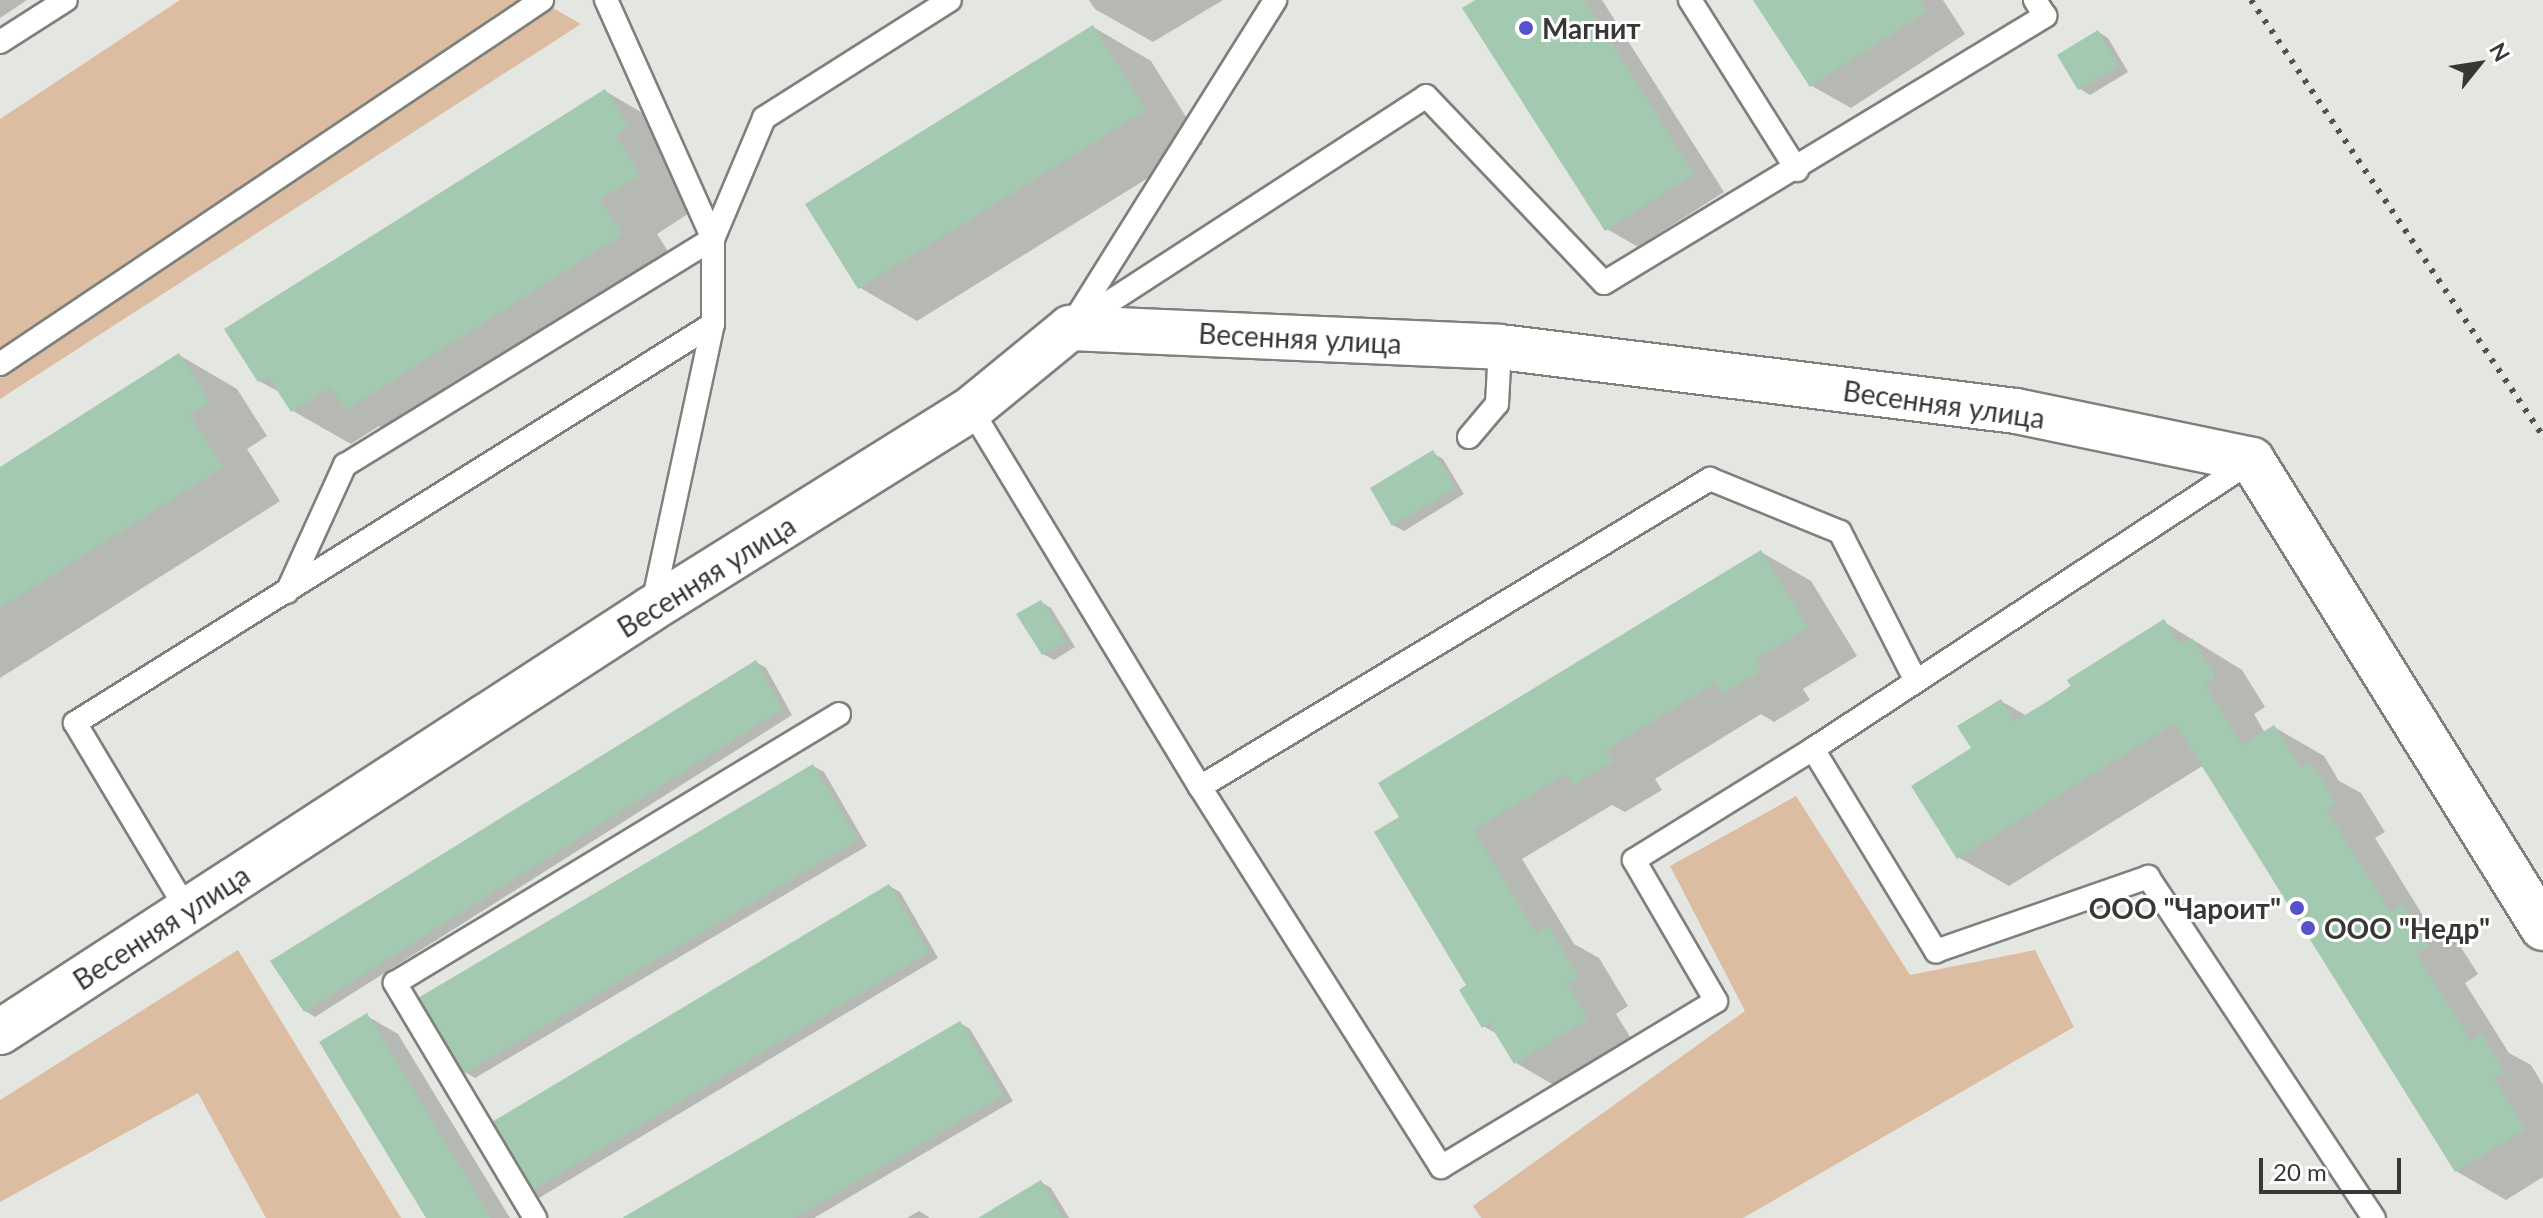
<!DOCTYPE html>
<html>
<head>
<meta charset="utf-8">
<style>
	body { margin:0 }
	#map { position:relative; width:2543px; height:1218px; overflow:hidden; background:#e4e6e1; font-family:Lato,sans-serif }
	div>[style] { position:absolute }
	.green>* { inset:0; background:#ddbda1 }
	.shadow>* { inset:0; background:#0003 }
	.building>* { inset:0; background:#a3cab0 }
	.roads { filter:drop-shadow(2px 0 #7e807c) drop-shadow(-2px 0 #7e807c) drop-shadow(0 2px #7e807c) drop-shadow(0 -2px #7e807c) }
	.service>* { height:22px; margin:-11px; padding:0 11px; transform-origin:11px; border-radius:11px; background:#fff }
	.minor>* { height:44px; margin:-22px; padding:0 22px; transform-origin:22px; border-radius:22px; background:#fff }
	.rail>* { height:6px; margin-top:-3px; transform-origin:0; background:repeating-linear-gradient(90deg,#515150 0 4px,transparent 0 12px) }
	.dots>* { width:22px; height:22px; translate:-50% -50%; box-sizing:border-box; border:4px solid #fff; border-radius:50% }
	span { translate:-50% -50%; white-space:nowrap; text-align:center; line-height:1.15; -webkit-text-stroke:6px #fff; paint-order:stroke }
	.poi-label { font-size:28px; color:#373736; font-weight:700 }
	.left { translate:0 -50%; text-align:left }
	.right { translate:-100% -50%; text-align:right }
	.street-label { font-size:28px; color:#373736 }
	.north { position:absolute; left:2439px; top:24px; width:80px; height:80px; -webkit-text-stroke:6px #fff; paint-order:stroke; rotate:60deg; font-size:22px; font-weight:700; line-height:32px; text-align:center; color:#373736 }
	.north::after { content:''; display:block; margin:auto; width:28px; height:36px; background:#373736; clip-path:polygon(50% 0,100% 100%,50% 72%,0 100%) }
	.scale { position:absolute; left:2259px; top:1158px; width:142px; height:36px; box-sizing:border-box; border:4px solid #373736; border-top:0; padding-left:10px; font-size:24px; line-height:28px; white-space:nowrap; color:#373736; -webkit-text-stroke:6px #fff; paint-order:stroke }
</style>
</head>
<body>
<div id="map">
	<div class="green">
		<i style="clip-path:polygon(180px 0,539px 0,581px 24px,0 399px,0 119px)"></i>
		<i style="clip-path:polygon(1796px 796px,1910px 975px,2035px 950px,2074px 1027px,1743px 1218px,1481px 1218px,1473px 1206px,1745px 1011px,1670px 866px)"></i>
		<i style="clip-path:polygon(238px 950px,401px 1218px,266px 1218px,198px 1093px,0 1202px,0 1100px)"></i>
	</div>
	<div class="shadow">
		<i style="clip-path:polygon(0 0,27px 0,0 18px)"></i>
		<i style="clip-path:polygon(1089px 0,1223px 0,1153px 42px,1095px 9px)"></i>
		<i style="clip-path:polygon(1479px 0,1602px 0,1724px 192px,1638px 247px,1607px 229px)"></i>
		<i style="clip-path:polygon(1756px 0,1943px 0,1965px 34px,1851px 108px,1812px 86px)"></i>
		<i style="clip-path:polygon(1093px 27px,1151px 61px,1203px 144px,917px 321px,859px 287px)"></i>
		<i style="clip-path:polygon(2098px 32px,2108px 38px,2128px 72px,2090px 95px,2080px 89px)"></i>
		<i style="clip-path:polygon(605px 91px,663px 125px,697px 208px,657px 234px,679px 269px,406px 442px,379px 426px,351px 444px,293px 411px,283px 394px,259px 381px)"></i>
		<i style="clip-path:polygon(179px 355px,237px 389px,267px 436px,247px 449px,280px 501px,0 678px,0 469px)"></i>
		<i style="clip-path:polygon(1433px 453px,1443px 459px,1464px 494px,1404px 531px,1393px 525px)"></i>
		<i style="clip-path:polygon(1761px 552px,1811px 581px,1857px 656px,1803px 689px,1810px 700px,1774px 722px,1761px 714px,1655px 779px,1662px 790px,1625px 812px,1612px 805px,1522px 859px,1574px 944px,1599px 958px,1628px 1006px,1616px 1014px,1637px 1048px,1566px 1092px,1516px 1063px,1499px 1035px,1483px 1026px,1402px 818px)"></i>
		<i style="clip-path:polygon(1041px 602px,1051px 608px,1075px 647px,1054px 660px,1043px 654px)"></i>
		<i style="clip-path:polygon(2164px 622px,2242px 670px,2265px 707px,2254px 714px,2265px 733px,2274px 727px,2324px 756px,2339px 781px,2361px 793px,2385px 832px,2375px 838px,2425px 919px,2453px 935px,2478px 974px,2465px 983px,2509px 1053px,2531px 1065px,2543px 1085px,2543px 1177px,2506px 1200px,2456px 1171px,2204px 765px,2009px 886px,1958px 857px,1974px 749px,2001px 701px,2027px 716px)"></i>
		<i style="clip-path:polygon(756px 662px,766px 668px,792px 715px,315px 1017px,305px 1011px)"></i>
		<i style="clip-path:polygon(813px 766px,824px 772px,867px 846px,475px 1078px,465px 1072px)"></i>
		<i style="clip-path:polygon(889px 886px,900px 892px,938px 958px,539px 1198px,529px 1192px)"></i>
		<i style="clip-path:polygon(367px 1016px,398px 1034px,510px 1218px,428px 1218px)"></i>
		<i style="clip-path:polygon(960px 1023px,970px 1029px,1013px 1101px,814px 1218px,626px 1218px)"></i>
		<i style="clip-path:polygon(1041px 1182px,1051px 1188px,1069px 1218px,981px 1218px)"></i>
		<i style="clip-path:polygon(919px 1211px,930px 1218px,907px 1218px)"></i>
	</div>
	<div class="building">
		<i style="clip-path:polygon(1475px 0,1584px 0,1694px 174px,1605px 231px,1462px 8px)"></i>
		<i style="clip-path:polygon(1753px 0,1920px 0,1927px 11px,1810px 87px)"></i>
		<i style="clip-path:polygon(1093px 25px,1146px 110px,858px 289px,805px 204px)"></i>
		<i style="clip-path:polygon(2098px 30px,2119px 66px,2078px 90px,2057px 55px)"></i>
		<i style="clip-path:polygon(605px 89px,629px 127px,616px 136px,640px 175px,600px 200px,622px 235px,346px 410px,331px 387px,291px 412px,268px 376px,258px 382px,224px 329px)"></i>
		<i style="clip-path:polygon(179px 353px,210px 402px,190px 415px,223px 467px,0 608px,0 467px)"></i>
		<i style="clip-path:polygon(1433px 450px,1455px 488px,1392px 526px,1370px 488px)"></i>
		<i style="clip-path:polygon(1761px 550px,1808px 627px,1755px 660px,1761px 671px,1722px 694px,1715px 683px,1606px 750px,1613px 761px,1573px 785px,1566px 774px,1473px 830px,1537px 934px,1548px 926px,1579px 977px,1567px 984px,1588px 1019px,1514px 1064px,1489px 1023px,1482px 1028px,1459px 990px,1466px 985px,1374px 832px,1399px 817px,1378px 783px)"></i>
		<i style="clip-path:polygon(1041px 600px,1066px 641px,1042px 655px,1016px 614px)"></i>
		<i style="clip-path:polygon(2164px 619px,2180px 645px,2192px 638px,2216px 678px,2205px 685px,2242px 745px,2274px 725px,2301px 768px,2311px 762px,2336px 803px,2326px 809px,2390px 912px,2403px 904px,2429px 945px,2416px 954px,2471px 1041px,2481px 1034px,2505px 1072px,2494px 1078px,2525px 1129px,2455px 1172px,2175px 723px,1957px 859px,1911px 786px,1971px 748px,1957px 726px,2001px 699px,2015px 721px,2071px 687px,2067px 680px)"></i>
		<i style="clip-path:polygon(756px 660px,782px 709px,304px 1012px,270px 961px)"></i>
		<i style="clip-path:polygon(813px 764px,858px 840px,463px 1074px,418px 998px)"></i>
		<i style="clip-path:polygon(889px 884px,929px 952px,527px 1193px,487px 1125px)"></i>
		<i style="clip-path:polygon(367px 1013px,491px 1218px,426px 1218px,319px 1042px)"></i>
		<i style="clip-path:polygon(960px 1021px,1004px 1095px,794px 1218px,622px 1218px)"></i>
		<i style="clip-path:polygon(1041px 1180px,1063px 1218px,978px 1218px)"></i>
	</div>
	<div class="roads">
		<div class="service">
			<i style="left:1690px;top:0;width:201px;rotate:57.8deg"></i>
			<i style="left:0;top:42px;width:78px;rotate:-32.5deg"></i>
			<i style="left:1074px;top:321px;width:379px;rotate:-57.9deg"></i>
			<i style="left:1077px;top:323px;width:416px;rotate:-33deg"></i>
			<i style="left:1426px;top:96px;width:258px;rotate:46.4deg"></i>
			<i style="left:1604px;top:283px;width:516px;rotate:-31.19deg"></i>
			<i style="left:2045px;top:16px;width:19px;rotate:-122deg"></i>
			<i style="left:0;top:364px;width:653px;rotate:-33.88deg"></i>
			<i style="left:971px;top:409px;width:442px;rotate:58.8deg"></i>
			<i style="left:1200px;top:787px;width:450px;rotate:57.6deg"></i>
			<i style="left:1441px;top:1167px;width:321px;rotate:-31.1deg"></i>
			<i style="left:1716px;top:1001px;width:163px;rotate:-120.2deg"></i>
			<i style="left:1634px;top:860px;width:211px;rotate:-31.8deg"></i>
			<i style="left:1813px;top:749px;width:237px;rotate:58.7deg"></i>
			<i style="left:1936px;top:951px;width:225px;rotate:-19.2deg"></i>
			<i style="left:2148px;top:877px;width:409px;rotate:56.5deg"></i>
			<i style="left:1469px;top:437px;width:43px;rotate:-49.7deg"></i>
			<i style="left:1497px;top:404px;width:57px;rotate:-87deg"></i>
			<i style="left:287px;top:592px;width:140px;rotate:-65.5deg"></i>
			<i style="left:345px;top:465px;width:432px;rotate:-31.6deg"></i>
			<i style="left:713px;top:239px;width:262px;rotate:-114.1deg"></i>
			<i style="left:652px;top:608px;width:290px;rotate:-77.9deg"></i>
			<i style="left:713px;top:324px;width:85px;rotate:-90deg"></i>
			<i style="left:713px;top:239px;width:131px;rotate:-67.1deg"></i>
			<i style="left:764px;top:118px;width:220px;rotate:-32.4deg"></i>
			<i style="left:1813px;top:749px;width:523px;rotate:-33.29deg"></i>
			<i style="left:1200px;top:787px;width:596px;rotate:-31.13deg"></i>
			<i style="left:1710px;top:479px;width:140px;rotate:22.2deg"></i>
			<i style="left:1840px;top:532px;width:167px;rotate:63deg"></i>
			<i style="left:187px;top:910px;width:218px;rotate:-120.9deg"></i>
			<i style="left:75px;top:723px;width:752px;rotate:-32.02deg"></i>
			<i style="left:535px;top:1218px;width:274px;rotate:-120.8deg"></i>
			<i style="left:395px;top:983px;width:519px;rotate:-31.21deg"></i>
		</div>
		<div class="minor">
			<i style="left:0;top:1032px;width:776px;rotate:-33.01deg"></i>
			<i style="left:651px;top:609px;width:377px;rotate:-32deg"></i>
			<i style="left:971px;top:409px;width:128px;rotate:-39.3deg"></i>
			<i style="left:1070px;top:328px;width:430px;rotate:2.5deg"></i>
			<i style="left:1500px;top:347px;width:520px;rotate:7.07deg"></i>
			<i style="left:2016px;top:411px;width:241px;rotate:11.7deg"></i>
			<i style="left:2252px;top:460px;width:551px;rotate:58.13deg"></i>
		</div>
	</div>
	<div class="rail">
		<i style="left:2251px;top:0;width:525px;rotate:56.19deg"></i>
	</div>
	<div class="dots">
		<i style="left:1526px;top:28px;background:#5652c9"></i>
		<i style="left:2297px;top:908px;background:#5652c9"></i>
		<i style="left:2308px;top:928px;background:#5652c9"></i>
	</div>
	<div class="poi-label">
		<span class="left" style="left:1542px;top:28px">Магнит</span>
		<span class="right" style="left:2281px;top:908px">ООО "Чароит"</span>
		<span class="left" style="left:2324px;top:928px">ООО "Недр"</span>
	</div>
	<div class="street-label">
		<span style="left:1300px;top:338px;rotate:3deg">Весенняя улица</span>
		<span style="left:1944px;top:404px;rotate:8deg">Весенняя улица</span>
		<span style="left:706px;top:576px;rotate:-32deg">Весенняя улица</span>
		<span style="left:161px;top:927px;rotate:-33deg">Весенняя улица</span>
	</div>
	<div class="north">N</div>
	<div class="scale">20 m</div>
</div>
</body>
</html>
